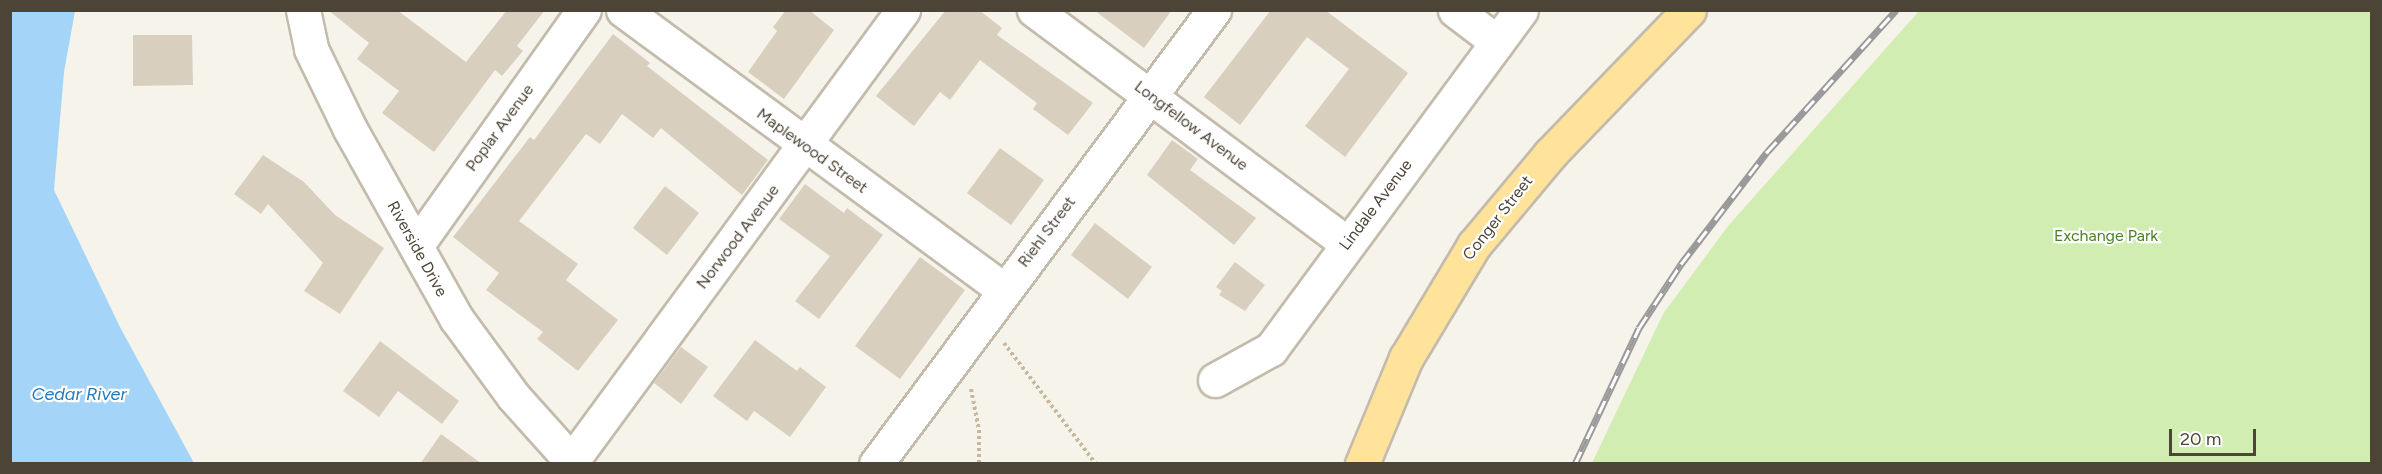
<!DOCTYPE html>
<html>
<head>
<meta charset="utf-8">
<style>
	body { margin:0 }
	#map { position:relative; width:2382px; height:474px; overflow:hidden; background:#f6f3eb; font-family:Figtree,sans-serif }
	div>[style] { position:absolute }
	.green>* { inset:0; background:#d2edb1 }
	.water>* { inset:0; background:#a4d4f7 }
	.building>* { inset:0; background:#d9cfbf }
	.path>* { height:4px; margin-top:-2px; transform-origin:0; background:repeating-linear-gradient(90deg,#c6b89c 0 3px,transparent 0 6px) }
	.roads { filter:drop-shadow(2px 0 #c3bbac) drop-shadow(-2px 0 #c3bbac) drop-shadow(0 2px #c3bbac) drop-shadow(0 -2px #c3bbac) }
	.minor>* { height:33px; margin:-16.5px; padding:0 16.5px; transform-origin:16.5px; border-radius:16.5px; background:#fff }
	.major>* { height:33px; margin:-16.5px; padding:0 16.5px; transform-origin:16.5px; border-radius:16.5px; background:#ffe39b }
	.rail>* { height:7px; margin-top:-3.5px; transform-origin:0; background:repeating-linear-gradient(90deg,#fff 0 14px,#9a9a9a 0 28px); box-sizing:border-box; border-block:2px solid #9a9a9a }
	span { translate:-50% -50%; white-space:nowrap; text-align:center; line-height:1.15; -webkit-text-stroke:4.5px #fff; paint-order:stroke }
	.street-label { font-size:16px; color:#4c4437 }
	.park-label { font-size:16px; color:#488424 }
	.water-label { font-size:18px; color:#257ab9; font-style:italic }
	.frame { position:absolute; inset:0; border:12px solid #4c4437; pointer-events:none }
	.scale { position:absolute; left:2169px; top:429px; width:87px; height:27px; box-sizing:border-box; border:3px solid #4c4437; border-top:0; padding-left:8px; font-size:18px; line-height:21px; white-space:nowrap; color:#4c4437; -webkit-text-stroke:4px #fff; paint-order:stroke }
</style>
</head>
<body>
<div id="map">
	<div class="green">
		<i style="clip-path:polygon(1919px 11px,2371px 11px,2371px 463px,1592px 463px,1663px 314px,1728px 226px)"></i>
	</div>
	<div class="water">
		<i style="clip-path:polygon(10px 11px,75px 11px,64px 72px,54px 190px,121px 329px,194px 463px,11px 463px)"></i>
	</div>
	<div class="building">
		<i style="clip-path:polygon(328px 10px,397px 10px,466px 62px,507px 10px,545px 10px,517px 46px,523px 51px,502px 76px,495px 70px,434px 152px,382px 113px,399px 91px,357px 59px,369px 43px)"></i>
		<i style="clip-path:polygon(786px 10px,809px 10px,834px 30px,784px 99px,748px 72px,777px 31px,773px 27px)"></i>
		<i style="clip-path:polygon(946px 10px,979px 10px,1002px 28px,997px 35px,1093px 103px,1068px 135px,1033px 109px,1037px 103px,980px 60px,950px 100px,940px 92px,914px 126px,876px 96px)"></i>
		<i style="clip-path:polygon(1094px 10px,1172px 10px,1144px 48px)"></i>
		<i style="clip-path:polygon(1271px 10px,1325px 10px,1408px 73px,1345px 157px,1305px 126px,1349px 69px,1307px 37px,1240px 125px,1204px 97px)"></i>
		<i style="clip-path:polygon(613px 34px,650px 63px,647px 66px,768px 160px,742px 195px,661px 128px,653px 138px,622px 114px,600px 144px,586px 134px,519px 221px,578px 264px,566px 280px,618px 320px,578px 371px,537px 339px,543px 332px,486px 290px,499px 273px,453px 237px,530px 137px,534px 140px)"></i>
		<i style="clip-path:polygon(133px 35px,192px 35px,193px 85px,133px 86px)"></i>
		<i style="clip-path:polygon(1172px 140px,1198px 159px,1190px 170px,1256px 218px,1234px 245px,1147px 175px)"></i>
		<i style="clip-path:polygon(1000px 148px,1044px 180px,1011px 225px,967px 193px)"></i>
		<i style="clip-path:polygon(263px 155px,304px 182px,335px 215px,384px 248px,340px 314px,304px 291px,323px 263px,268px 204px,261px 214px,234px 194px)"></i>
		<i style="clip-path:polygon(805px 184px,844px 213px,847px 208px,883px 235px,819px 319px,795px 301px,830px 256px,779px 219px)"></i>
		<i style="clip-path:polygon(665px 186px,699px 213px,667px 255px,633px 228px)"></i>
		<i style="clip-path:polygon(1095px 223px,1152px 267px,1128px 299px,1071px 255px)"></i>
		<i style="clip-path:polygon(920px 257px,965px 290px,900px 379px,855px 346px)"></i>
		<i style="clip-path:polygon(1235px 262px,1265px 285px,1245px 311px,1219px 295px,1222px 291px,1216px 287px)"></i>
		<i style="clip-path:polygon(755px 340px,797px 371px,800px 367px,826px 387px,790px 437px,754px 411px,747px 421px,713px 396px)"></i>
		<i style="clip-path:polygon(380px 341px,459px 401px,442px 424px,398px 391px,379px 417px,343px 391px)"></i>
		<i style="clip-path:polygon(681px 347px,708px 367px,681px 404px,654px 383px)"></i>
		<i style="clip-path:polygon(441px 434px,482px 464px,420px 464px)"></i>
	</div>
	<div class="path">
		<i style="left:1004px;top:343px;width:152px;rotate:52.8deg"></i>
		<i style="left:971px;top:389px;width:42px;rotate:79deg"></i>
		<i style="left:979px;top:430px;width:34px;rotate:90deg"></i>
	</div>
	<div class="roads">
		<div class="minor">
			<i style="left:303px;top:10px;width:40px;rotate:78deg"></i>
			<i style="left:311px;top:49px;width:89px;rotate:64deg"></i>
			<i style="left:350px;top:129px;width:217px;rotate:60.7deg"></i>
			<i style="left:456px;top:318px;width:97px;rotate:53.8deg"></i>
			<i style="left:513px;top:396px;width:91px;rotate:48.1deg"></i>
			<i style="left:623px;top:10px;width:471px;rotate:36.3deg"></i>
			<i style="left:1034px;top:10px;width:390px;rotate:36.7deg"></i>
			<i style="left:1455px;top:10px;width:53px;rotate:37.3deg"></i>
			<i style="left:416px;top:246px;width:290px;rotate:-54.6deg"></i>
			<i style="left:1215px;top:380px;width:64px;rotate:-29deg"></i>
			<i style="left:1271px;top:349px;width:421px;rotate:-53.6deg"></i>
			<i style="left:571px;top:462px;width:561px;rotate:-53.7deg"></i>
			<i style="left:876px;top:464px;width:566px;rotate:-53.33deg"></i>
		</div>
		<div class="major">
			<i style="left:1362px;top:464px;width:115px;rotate:-67.5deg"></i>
			<i style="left:1406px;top:358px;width:132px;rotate:-59deg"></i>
			<i style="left:1474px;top:245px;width:119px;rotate:-50.1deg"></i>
			<i style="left:1550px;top:154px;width:200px;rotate:-46deg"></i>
		</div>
	</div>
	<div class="rail">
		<i style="left:1575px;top:464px;width:150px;rotate:-64.8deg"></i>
		<i style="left:1639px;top:328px;width:77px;rotate:-56.7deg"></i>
		<i style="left:1681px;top:264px;width:141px;rotate:-52.5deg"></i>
		<i style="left:1767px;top:152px;width:192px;rotate:-47.7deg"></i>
	</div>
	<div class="street-label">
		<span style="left:1191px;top:126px;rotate:37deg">Longfellow Avenue</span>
		<span style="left:500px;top:128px;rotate:-54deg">Poplar Avenue</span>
		<span style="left:812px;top:151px;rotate:36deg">Maplewood Street</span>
		<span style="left:1376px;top:205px;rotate:-53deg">Lindale Avenue</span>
		<span style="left:1498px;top:218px;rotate:-52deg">Conger Street</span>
		<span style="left:1047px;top:232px;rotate:-53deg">Riehl Street</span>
		<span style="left:738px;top:237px;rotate:-53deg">Norwood Avenue</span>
		<span style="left:417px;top:249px;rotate:61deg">Riverside Drive</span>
	</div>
	<div class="park-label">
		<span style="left:2106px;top:236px">Exchange Park</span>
	</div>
	<div class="water-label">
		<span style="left:79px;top:394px">Cedar River</span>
	</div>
	<div class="frame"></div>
	<div class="scale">20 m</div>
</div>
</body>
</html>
